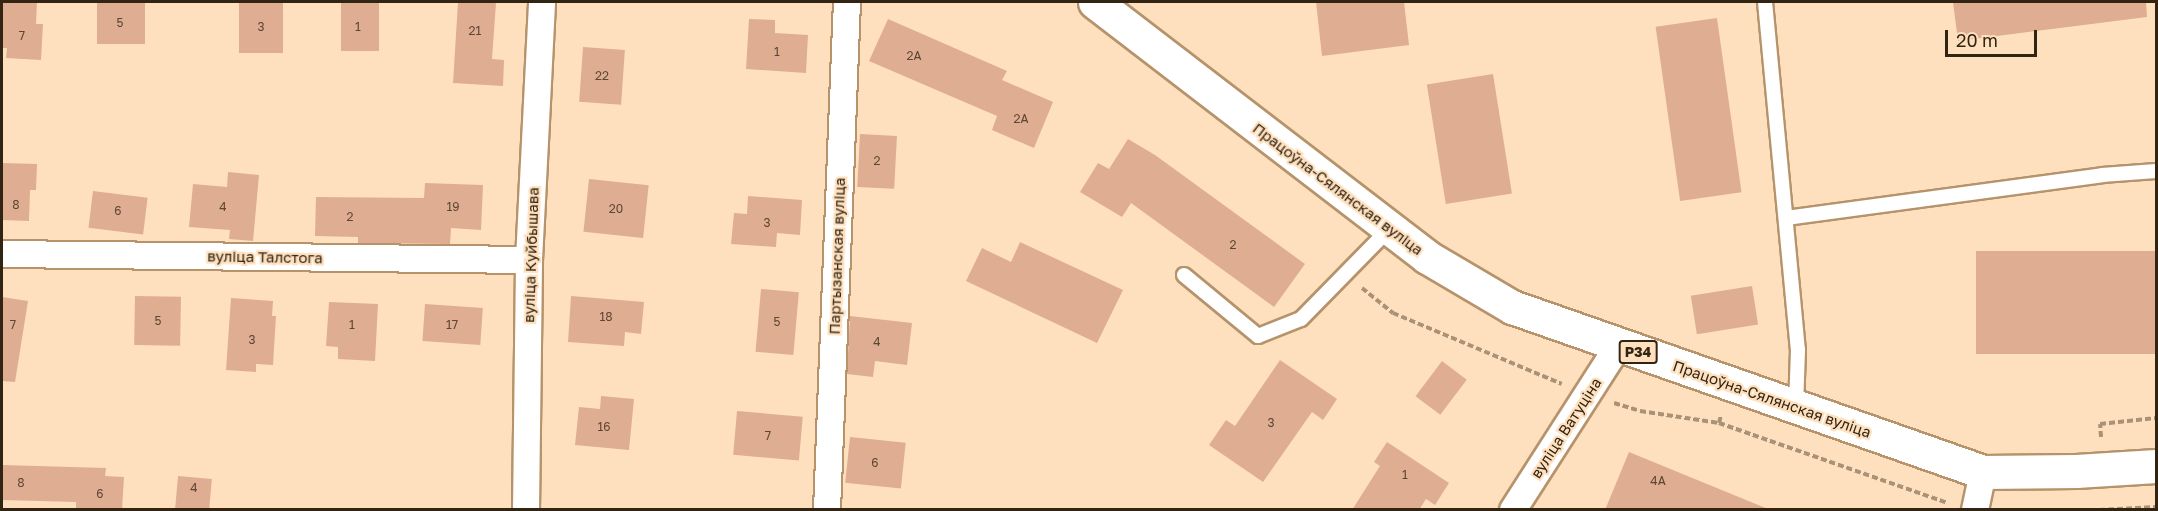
<!DOCTYPE html>
<meta charset="utf-8">
<style>
body{margin:0}
#map{position:relative;width:2158px;height:511px;overflow:hidden;background:#fee0be;font-family:"Golos Text",sans-serif}
div>[style]{position:absolute}
.building>*{inset:0;background:#dfad92;transform-origin:0 0}
.path>*{height:4px;margin-top:-2px;transform-origin:0;background:repeating-linear-gradient(90deg,#aa9277 0 6px,transparent 0 9px)}
.roads{filter:drop-shadow(2px 0 #b6936b) drop-shadow(-2px 0 #b6936b) drop-shadow(0 2px #b6936b) drop-shadow(0 -2px #b6936b)}
.lane>*{height:14px;margin:-7px;padding:0 7px;transform-origin:7px;border-radius:7px;background:#fff}
.street>*{height:26px;margin:-13px;padding:0 13px;transform-origin:13px;border-radius:13px;background:#fff}
.primary>*{height:33px;margin:-16.5px;padding:0 16.5px;transform-origin:16.5px;border-radius:16.5px;background:#fff}
span{translate:-50% -50%;white-space:nowrap;text-align:center;line-height:1.15;-webkit-text-stroke:4.5px #fee0be;paint-order:stroke}
.number-label{font-size:12px;color:#5d4633}
.number-label span{-webkit-text-stroke-width:0}
.shield-label span{padding:2px 4px;background:#fee0be;border:2px solid;border-radius:4px;-webkit-text-stroke-width:0}
.shield-label{font-size:14px;color:#322413;font-weight:700}
.street-label{font-size:15px;color:#322413}
.frame{position:absolute;inset:0;border:3px solid #322413;pointer-events:none}
.scale{position:absolute;left:1945px;top:30px;width:92px;height:27px;box-sizing:border-box;border:3px solid #322413;border-top:0;padding-left:8px;font-size:18px;line-height:21px;white-space:nowrap;color:#322413;-webkit-text-stroke:4px #fee0be;paint-order:stroke}
</style>
<div id="map">
<div class="building">
<div style="clip-path:polygon(2px 2px,37px 2px,36px 24px,43px 24px,41px 60px,6px 58px,7px 48px,2px 48px)"></div>
<div style="left:97px;top:2px;width:48px;height:42px"></div>
<div style="left:239px;top:2px;width:44px;height:51px"></div>
<div style="left:341px;top:2px;width:38px;height:49px"></div>
<div style="clip-path:polygon(458px 2px,496px 3px,492px 59px,504px 60px,503px 86px,453px 83px)"></div>
<div style="clip-path:polygon(1316px 2px,1404px 2px,1409px 45px,1322px 56px)"></div>
<div style="clip-path:polygon(1953px 2px,2146px 2px,2147px 17px,1958px 41px)"></div>
<div style="left:1717px;top:18px;width:176px;height:62px;rotate:82deg"></div>
<div style="clip-path:polygon(749px 19px,775px 20px,775px 33px,808px 35px,806px 73px,746px 69px)"></div>
<div style="clip-path:polygon(888px 19px,1007px 71px,1002px 80px,1053px 102px,1034px 148px,992px 130px,997px 116px,869px 61px)"></div>
<div style="left:583px;top:47px;width:42px;height:55px;rotate:4deg"></div>
<div style="left:1493px;top:74px;width:121px;height:67px;rotate:81deg"></div>
<div style="left:860px;top:134px;width:37px;height:53px;rotate:3deg"></div>
<div style="clip-path:polygon(1128px 139px,1155px 155px,1305px 264px,1274px 307px,1131px 203px,1122px 217px,1080px 192px,1098px 163px,1109px 169px)"></div>
<div style="clip-path:polygon(2px 163px,37px 164px,36px 190px,30px 190px,29px 221px,2px 220px)"></div>
<div style="clip-path:polygon(228px 172px,259px 175px,253px 241px,229px 239px,230px 230px,189px 227px,193px 184px,227px 187px)"></div>
<div style="left:589px;top:179px;width:60px;height:53px;rotate:6deg"></div>
<div style="clip-path:polygon(425px 183px,483px 185px,481px 230px,451px 228px,450px 244px,358px 243px,358px 237px,315px 236px,316px 197px,424px 198px)"></div>
<div style="left:93px;top:191px;width:55px;height:37px;rotate:7deg"></div>
<div style="clip-path:polygon(748px 196px,802px 200px,800px 235px,777px 233px,776px 247px,731px 244px,734px 213px,747px 214px)"></div>
<div style="clip-path:polygon(1020px 242px,1123px 290px,1097px 343px,966px 281px,982px 248px,1011px 262px)"></div>
<div style="left:2157px;top:251px;width:103px;height:181px;rotate:90deg"></div>
<div style="left:1752px;top:286px;width:39px;height:62px;rotate:81deg"></div>
<div style="left:761px;top:289px;width:38px;height:63px;rotate:5deg"></div>
<div style="left:135px;top:296px;width:46px;height:49px;rotate:1deg"></div>
<div style="clip-path:polygon(571px 296px,644px 302px,641px 334px,625px 332px,624px 346px,568px 342px)"></div>
<div style="clip-path:polygon(2px 297px,28px 301px,15px 382px,2px 381px)"></div>
<div style="clip-path:polygon(231px 298px,273px 301px,272px 316px,276px 316px,273px 365px,256px 364px,256px 372px,226px 370px)"></div>
<div style="clip-path:polygon(329px 302px,378px 304px,375px 361px,338px 359px,338px 347px,326px 346px)"></div>
<div style="left:425px;top:304px;width:58px;height:37px;rotate:4deg"></div>
<div style="clip-path:polygon(850px 316px,912px 323px,907px 365px,875px 361px,873px 377px,847px 374px)"></div>
<div style="clip-path:polygon(1280px 360px,1337px 399px,1323px 420px,1312px 412px,1263px 482px,1209px 445px,1226px 420px,1235px 426px)"></div>
<div style="left:1442px;top:361px;width:31px;height:44px;rotate:37deg"></div>
<div style="clip-path:polygon(601px 396px,634px 399px,629px 450px,575px 445px,579px 407px,600px 409px)"></div>
<div style="left:737px;top:411px;width:66px;height:44px;rotate:5deg"></div>
<div style="left:850px;top:437px;width:56px;height:46px;rotate:6deg"></div>
<div style="clip-path:polygon(1387px 442px,1449px 483px,1435px 505px,1426px 499px,1419px 510px,1352px 510px,1380px 466px,1374px 462px)"></div>
<div style="clip-path:polygon(1629px 452px,1768px 509px,1768px 510px,1605px 510px)"></div>
<div style="clip-path:polygon(2px 465px,106px 468px,105px 476px,124px 477px,122px 510px,76px 510px,76px 502px,2px 500px)"></div>
<div style="left:178px;top:476px;width:34px;height:34px;rotate:5deg"></div>
</div>
<div class="path">
<div style="left:1362px;top:288px;width:40px;rotate:39deg"></div>
<div style="left:1393px;top:313px;width:183px;rotate:22.8deg"></div>
<div style="left:1614px;top:403px;width:27px;rotate:17deg"></div>
<div style="left:1640px;top:411px;width:80px;rotate:8.6deg"></div>
<div style="left:1719px;top:423px;width:8px;rotate:-76deg"></div>
<div style="left:1719px;top:423px;width:242px;rotate:19.3deg"></div>
<div style="left:2101px;top:437px;width:13px;rotate:-94deg"></div>
<div style="left:2100px;top:424px;width:56px;rotate:-6.1deg"></div>
<div style="left:2099px;top:510px;width:57px;rotate:-3deg"></div>
</div>
<div class="roads">
<div class="lane">
<div style="left:1765px;top:2px;width:350px;rotate:84.6deg"></div>
<div style="left:1798px;top:350px;width:56px;rotate:92deg"></div>
<div style="left:1786px;top:218px;width:319px;rotate:-7.7deg"></div>
<div style="left:2102px;top:175px;width:54px;rotate:-4.2deg"></div>
<div style="left:1184px;top:275px;width:96px;rotate:39.5deg"></div>
<div style="left:1258px;top:336px;width:46px;rotate:-21.6deg"></div>
<div style="left:1301px;top:319px;width:127px;rotate:-45.6deg"></div>
</div>
<div class="street">
<div style="left:2px;top:254px;width:527px;rotate:0.65deg"></div>
<div style="left:526px;top:510px;width:250px;rotate:-89.3deg"></div>
<div style="left:529px;top:260px;width:258px;rotate:-87.1deg"></div>
<div style="left:827px;top:510px;width:508px;rotate:-87.75deg"></div>
<div style="left:1513px;top:510px;width:196px;rotate:-57.3deg"></div>
<div style="left:1975px;top:510px;width:39px;rotate:-78deg"></div>
</div>
<div class="primary">
<div style="left:1095px;top:2px;width:419px;rotate:37.5deg"></div>
<div style="left:1427px;top:257px;width:99px;rotate:30.5deg"></div>
<div style="left:1512px;top:307px;width:499px;rotate:19.3deg"></div>
<div style="left:1983px;top:472px;width:93px;rotate:-0.6deg"></div>
<div style="left:2076px;top:471px;width:80px;rotate:-3.6deg"></div>
</div>
</div>
<div class="number-label">
<span style="left:120px;top:23px">5</span>
<span style="left:261px;top:27px">3</span>
<span style="left:358px;top:27px">1</span>
<span style="left:475px;top:31px">21</span>
<span style="left:22px;top:36px">7</span>
<span style="left:777px;top:52px">1</span>
<span style="left:914px;top:56px">2А</span>
<span style="left:602px;top:76px">22</span>
<span style="left:1021px;top:119px">2А</span>
<span style="left:877px;top:161px">2</span>
<span style="left:16px;top:205px">8</span>
<span style="left:223px;top:207px">4</span>
<span style="left:453px;top:207px">19</span>
<span style="left:616px;top:209px">20</span>
<span style="left:118px;top:211px">6</span>
<span style="left:350px;top:217px">2</span>
<span style="left:767px;top:223px">3</span>
<span style="left:1233px;top:245px">2</span>
<span style="left:606px;top:317px">18</span>
<span style="left:158px;top:321px">5</span>
<span style="left:777px;top:322px">5</span>
<span style="left:13px;top:325px">7</span>
<span style="left:352px;top:325px">1</span>
<span style="left:452px;top:325px">17</span>
<span style="left:252px;top:340px">3</span>
<span style="left:877px;top:342px">4</span>
<span style="left:1271px;top:423px">3</span>
<span style="left:604px;top:427px">16</span>
<span style="left:768px;top:436px">7</span>
<span style="left:875px;top:463px">6</span>
<span style="left:1405px;top:475px">1</span>
<span style="left:1658px;top:481px">4А</span>
<span style="left:21px;top:483px">8</span>
<span style="left:194px;top:488px">4</span>
<span style="left:100px;top:494px">6</span>
</div>
<div class="shield-label">
<span style="left:1638px;top:352px">Р34</span>
</div>
<div class="street-label">
<span style="left:1338px;top:189px;rotate:37deg">Працоўна-Сялянская вуліца</span>
<span style="left:531px;top:255px;rotate:-88deg">вуліца Куйбышава</span>
<span style="left:837px;top:256px;rotate:-88deg">Партызанская вуліца</span>
<span style="left:265px;top:257px;rotate:1deg">вуліца Талстога</span>
<span style="left:1772px;top:399px;rotate:19deg">Працоўна-Сялянская вуліца</span>
<span style="left:1566px;top:428px;rotate:-57deg">вуліца Ватуціна</span>
</div>
<div class="frame"></div>
<div class="scale">20 m</div>
</div>
